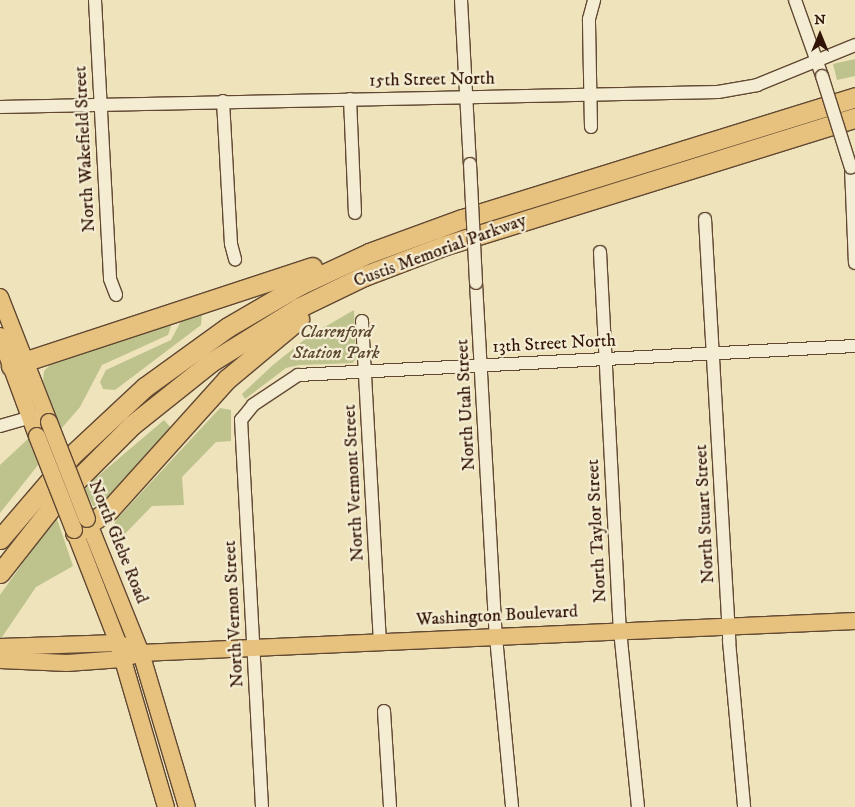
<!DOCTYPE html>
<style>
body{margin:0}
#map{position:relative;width:855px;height:807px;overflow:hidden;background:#eee3bb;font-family:"IM FELL DW Pica",serif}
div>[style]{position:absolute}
.green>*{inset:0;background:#bec28c}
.roads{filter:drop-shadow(1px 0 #614833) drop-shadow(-1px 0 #614833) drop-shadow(0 1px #614833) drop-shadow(0 -1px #614833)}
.minor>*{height:12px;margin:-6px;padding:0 6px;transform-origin:6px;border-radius:6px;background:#f4edd3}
.major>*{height:16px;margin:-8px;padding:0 8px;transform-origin:8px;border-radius:8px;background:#e7c27e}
.highway>*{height:19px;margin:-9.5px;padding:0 9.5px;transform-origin:9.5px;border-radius:9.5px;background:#e7c27e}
.bridges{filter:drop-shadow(1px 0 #614833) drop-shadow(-1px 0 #614833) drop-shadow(0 1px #614833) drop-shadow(0 -1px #614833)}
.minor-bridge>*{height:12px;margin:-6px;padding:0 6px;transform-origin:6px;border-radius:6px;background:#f4edd3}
.major-bridge>*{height:16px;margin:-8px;padding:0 8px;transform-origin:8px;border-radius:8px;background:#e7c27e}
span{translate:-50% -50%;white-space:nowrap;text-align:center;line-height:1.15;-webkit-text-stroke:4.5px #f4edd3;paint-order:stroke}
.street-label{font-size:18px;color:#321406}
.park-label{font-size:18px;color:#5c482e;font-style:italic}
.north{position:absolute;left:795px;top:10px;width:50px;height:50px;-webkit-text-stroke:4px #f4edd3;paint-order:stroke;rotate:0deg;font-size:14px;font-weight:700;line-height:20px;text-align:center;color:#321406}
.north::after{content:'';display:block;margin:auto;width:18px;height:22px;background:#321406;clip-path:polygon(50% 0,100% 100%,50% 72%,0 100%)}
</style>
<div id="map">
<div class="green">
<div style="clip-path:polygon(855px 59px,855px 76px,837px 80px,833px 64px)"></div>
<div style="clip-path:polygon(354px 310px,356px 358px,353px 363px,299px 365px,286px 368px,245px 399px,242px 394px,273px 365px,309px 336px)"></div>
<div style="clip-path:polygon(202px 314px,201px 325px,115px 390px,103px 389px,100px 382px,106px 370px,171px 340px,181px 321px)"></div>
<div style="clip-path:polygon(172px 323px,168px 335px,102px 365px,80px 407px,61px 429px,43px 381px,44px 371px,50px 365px)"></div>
<div style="clip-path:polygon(220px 408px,231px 410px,231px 441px,216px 442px,182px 477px,184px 505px,152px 506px,117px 542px,111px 531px,116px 520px)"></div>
<div style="clip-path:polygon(164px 420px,172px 429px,100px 505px,93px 506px,84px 488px)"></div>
<div style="clip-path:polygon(29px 438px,38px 465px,0 513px,0 465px)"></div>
<div style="clip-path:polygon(56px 516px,73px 566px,36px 587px,0 640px,0 595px)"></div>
</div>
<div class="roads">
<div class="minor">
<div style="left:95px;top:0;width:279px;rotate:86.9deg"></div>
<div style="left:110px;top:279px;width:17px;rotate:69deg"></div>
<div style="left:461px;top:0;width:164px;rotate:86.9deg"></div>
<div style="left:795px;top:0;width:81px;rotate:70.4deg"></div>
<div style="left:350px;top:99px;width:114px;rotate:87.5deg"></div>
<div style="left:223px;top:101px;width:143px;rotate:86.8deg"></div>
<div style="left:231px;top:244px;width:16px;rotate:75deg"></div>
<div style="left:0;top:107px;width:718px;rotate:-1.2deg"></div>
<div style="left:718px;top:92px;width:40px;rotate:-10deg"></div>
<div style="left:757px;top:85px;width:106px;rotate:-22.2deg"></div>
<div style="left:591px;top:127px;width:108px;rotate:-91.1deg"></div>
<div style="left:589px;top:19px;width:20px;rotate:-75deg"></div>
<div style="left:851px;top:168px;width:95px;rotate:87.6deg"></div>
<div style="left:705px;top:219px;width:423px;rotate:86.7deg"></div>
<div style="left:729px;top:641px;width:167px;rotate:84.8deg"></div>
<div style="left:600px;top:252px;width:379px;rotate:87deg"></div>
<div style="left:620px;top:630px;width:178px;rotate:84.2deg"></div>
<div style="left:476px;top:283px;width:355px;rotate:86.8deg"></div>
<div style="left:496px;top:637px;width:171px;rotate:84.6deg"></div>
<div style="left:362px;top:321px;width:322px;rotate:86.8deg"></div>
<div style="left:0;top:426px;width:40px;rotate:-16deg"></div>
<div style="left:384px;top:711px;width:96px;rotate:86.4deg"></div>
<div style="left:262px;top:807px;width:388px;rotate:-93.1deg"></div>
<div style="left:241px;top:420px;width:19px;rotate:-51deg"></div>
<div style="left:253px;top:405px;width:54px;rotate:-33.7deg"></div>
<div style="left:298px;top:375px;width:558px;rotate:-2.98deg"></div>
</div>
<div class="major">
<div style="left:0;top:297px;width:134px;rotate:68.6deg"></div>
<div style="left:0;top:336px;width:107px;rotate:69.7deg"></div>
<div style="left:87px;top:519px;width:144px;rotate:68.1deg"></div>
<div style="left:141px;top:653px;width:161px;rotate:73.4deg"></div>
<div style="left:74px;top:530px;width:121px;rotate:68.7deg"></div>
<div style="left:118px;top:643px;width:171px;rotate:73.7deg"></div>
<div style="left:0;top:647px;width:118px;rotate:-1.9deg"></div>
<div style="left:118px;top:643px;width:10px;rotate:24deg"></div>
<div style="left:0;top:660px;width:67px;rotate:2.6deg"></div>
<div style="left:67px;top:663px;width:55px;rotate:-4.2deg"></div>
<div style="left:122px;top:659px;width:20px;rotate:-18deg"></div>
<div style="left:141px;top:653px;width:715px;rotate:-2.57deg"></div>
</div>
<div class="highway">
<div style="left:11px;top:366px;width:317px;rotate:-18.2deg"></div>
<div style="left:75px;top:533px;width:41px;rotate:-34.1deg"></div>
<div style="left:109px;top:510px;width:176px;rotate:-48deg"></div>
<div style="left:227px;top:379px;width:94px;rotate:-39.8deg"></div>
<div style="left:0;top:539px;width:111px;rotate:-49.4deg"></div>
<div style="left:72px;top:455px;width:100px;rotate:-43deg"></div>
<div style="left:145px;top:387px;width:102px;rotate:-35.9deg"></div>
<div style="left:228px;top:327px;width:83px;rotate:-30.3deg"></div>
<div style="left:300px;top:285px;width:76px;rotate:-24.9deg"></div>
<div style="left:369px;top:253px;width:99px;rotate:-20.1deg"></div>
<div style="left:462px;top:219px;width:412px;rotate:-17.2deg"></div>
<div style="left:0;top:573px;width:94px;rotate:-51.9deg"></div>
<div style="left:58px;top:499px;width:105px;rotate:-45deg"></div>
<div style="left:132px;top:425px;width:101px;rotate:-38.6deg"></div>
<div style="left:211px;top:362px;width:102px;rotate:-31.8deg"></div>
<div style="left:298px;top:308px;width:73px;rotate:-25.9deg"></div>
<div style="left:364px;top:276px;width:85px;rotate:-20.8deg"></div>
<div style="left:443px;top:246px;width:431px;rotate:-17.3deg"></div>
</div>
</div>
<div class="bridges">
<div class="minor-bridge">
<div style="left:822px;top:76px;width:96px;rotate:72.5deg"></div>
<div style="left:470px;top:164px;width:119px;rotate:87.1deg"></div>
</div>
<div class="major-bridge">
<div style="left:49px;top:422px;width:104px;rotate:68.6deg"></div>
<div style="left:37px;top:436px;width:101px;rotate:68.5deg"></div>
</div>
</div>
<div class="street-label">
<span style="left:432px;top:80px;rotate:-1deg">15th Street North</span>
<span style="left:85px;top:149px;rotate:-93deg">North Wakefield Street</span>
<span style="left:440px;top:251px;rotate:-20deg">Custis Memorial Parkway</span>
<span style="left:554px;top:344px;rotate:-3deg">13th Street North</span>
<span style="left:466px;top:405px;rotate:-93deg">North Utah Street</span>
<span style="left:354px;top:483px;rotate:-93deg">North Vermont Street</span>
<span style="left:705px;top:514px;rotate:-93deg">North Stuart Street</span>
<span style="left:597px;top:531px;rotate:-93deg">North Taylor Street</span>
<span style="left:118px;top:542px;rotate:68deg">North Glebe Road</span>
<span style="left:234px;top:614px;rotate:-93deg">North Vernon Street</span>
<span style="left:497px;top:616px;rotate:-3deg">Washington Boulevard</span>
</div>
<div class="park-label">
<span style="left:336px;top:343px">Clarenford<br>Station Park</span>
</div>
<div class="north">N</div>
</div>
